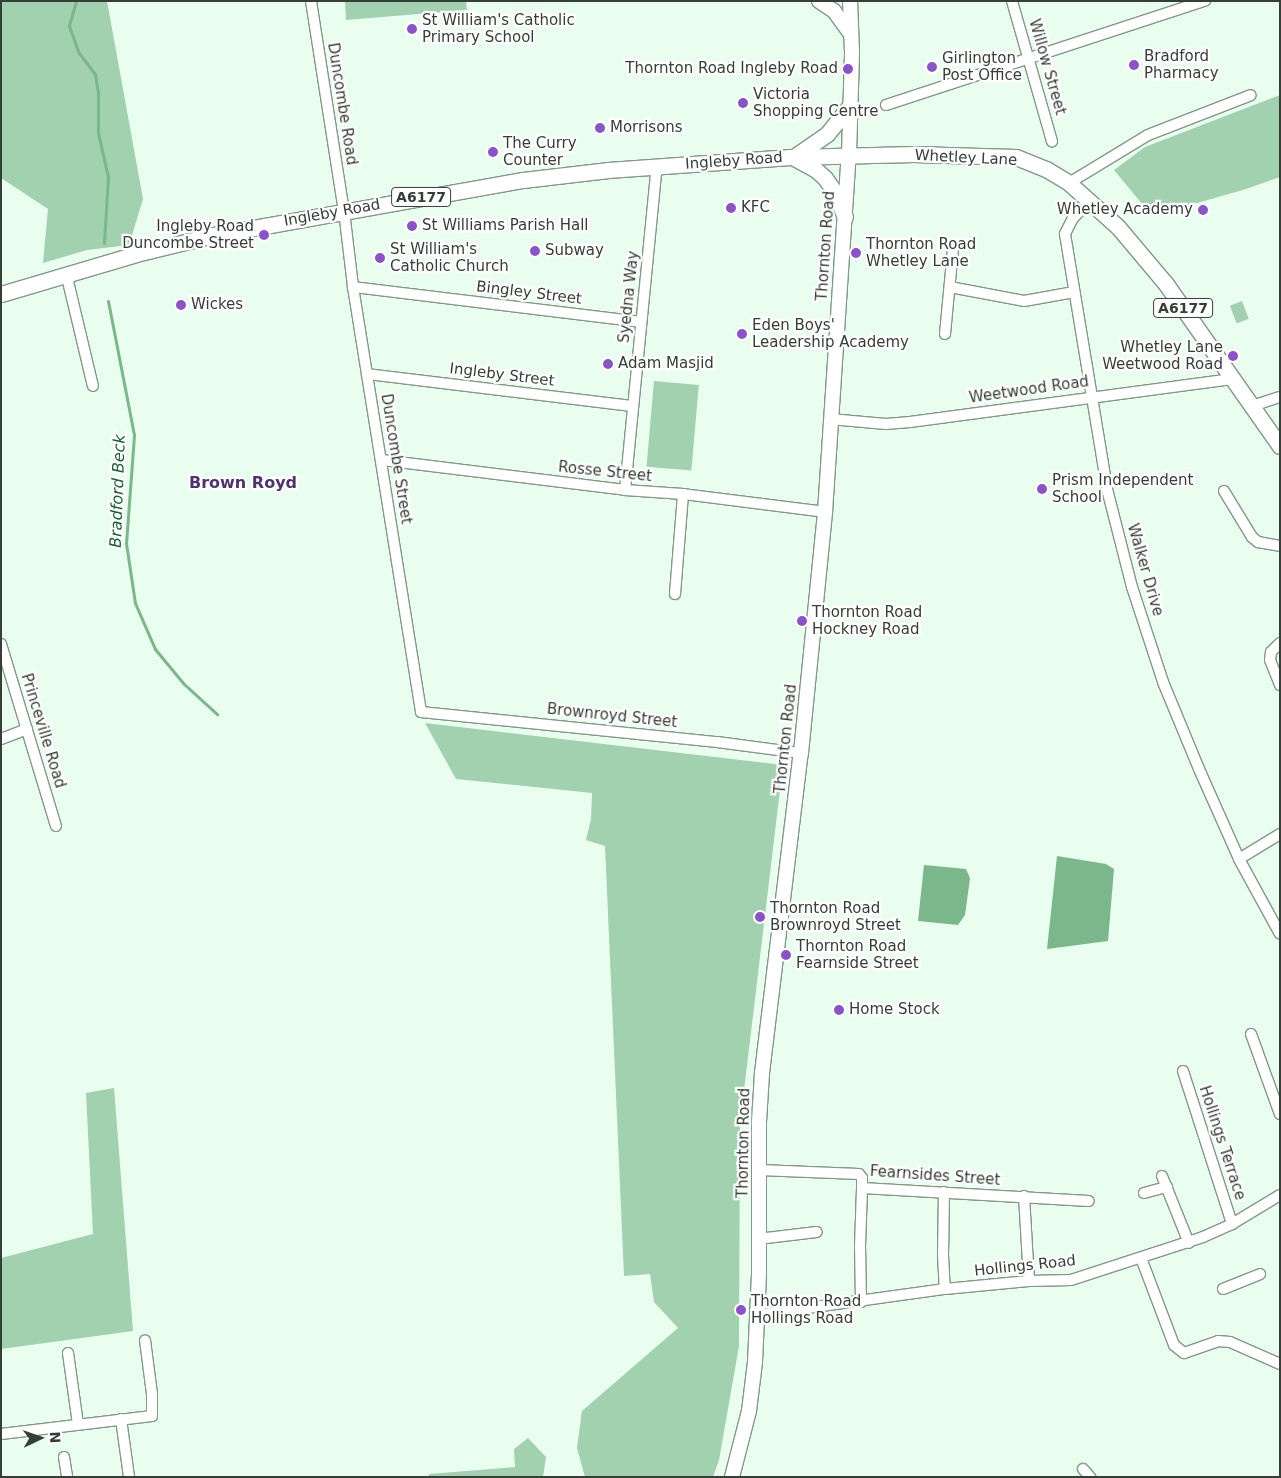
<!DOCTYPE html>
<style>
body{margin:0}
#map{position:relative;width:1281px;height:1478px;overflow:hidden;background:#e9feee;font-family:"DejaVu Sans",sans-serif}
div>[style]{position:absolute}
.green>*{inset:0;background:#a1d1ae;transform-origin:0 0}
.water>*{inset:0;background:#7ab78b}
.stream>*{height:3px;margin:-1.5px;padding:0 1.5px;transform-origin:1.5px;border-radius:1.5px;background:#7ab78b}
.roads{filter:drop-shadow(1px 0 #849789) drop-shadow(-1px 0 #849789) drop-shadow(0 1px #849789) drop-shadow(0 -1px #849789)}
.minor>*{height:10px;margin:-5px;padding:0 5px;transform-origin:5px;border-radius:5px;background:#fff}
.secondary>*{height:14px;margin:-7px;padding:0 7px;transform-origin:7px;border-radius:7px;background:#fff}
.primary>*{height:15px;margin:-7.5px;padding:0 7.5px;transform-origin:7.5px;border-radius:7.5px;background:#fff}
.dots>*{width:14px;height:14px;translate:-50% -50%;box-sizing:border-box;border:2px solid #fff;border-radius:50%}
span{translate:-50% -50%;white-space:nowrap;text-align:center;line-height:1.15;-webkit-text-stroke:4.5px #fff;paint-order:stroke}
.shield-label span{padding:1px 4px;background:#fff;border:1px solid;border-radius:4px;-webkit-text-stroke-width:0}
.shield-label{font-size:14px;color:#363e38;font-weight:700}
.poi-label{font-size:15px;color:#363e38}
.left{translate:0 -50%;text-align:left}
.right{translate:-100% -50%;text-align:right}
.street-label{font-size:15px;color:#363e38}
.neighbourhood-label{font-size:16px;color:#4e346f;font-weight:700}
.water-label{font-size:16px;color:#1a5e34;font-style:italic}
.frame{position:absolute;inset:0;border:2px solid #363e38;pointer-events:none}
.north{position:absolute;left:15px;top:1413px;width:50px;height:50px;-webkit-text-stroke:4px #fff;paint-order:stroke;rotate:87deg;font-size:14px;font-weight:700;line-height:20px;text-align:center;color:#363e38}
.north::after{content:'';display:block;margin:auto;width:18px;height:22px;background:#363e38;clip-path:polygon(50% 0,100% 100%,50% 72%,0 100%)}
</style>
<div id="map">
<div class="green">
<div style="clip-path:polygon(1px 1px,107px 1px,143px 199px,129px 245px,87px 250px,43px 263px,48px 209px,1px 178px)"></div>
<div style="clip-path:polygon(345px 1px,466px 1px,467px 10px,346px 20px)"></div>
<div style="clip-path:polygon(1280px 95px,1280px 177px,1246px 189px,1152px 216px,1114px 170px,1145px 147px)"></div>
<div style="left:1242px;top:301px;width:19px;height:13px;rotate:69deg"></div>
<div style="left:654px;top:381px;width:45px;height:86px;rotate:5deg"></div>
<div style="clip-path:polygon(425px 723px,783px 765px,740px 1124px,739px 1346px,719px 1460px,713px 1477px,585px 1477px,577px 1448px,582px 1411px,678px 1328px,654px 1302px,650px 1274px,624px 1276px,605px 846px,586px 840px,591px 819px,592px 793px,456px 779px)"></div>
<div style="clip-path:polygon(114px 1088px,133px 1331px,1px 1349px,1px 1258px,93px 1234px,86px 1093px)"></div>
<div style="clip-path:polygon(528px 1438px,546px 1457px,543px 1477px,429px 1477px,429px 1474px,515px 1467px,514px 1449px)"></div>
</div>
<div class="water">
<div style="clip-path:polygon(1057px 856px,1106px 864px,1114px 869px,1108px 941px,1047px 949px)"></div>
<div style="clip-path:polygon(924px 865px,966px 869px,970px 878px,965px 915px,958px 925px,918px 921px)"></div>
</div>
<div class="stream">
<div style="left:76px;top:1px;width:26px;rotate:106deg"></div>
<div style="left:69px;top:26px;width:29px;rotate:70deg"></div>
<div style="left:79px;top:53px;width:26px;rotate:53deg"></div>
<div style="left:95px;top:74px;width:18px;rotate:81deg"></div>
<div style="left:98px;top:92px;width:41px;rotate:90deg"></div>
<div style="left:98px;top:133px;width:45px;rotate:77.2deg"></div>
<div style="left:108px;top:177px;width:66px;rotate:93.5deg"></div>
<div style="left:108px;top:301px;width:136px;rotate:79deg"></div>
<div style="left:134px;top:435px;width:108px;rotate:94.2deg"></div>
<div style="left:126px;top:543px;width:61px;rotate:81.5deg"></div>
<div style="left:135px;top:603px;width:50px;rotate:66.5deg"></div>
<div style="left:155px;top:649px;width:45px;rotate:50.4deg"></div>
<div style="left:184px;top:684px;width:45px;rotate:42.3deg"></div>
</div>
<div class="roads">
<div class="minor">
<div style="left:311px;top:1px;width:213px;rotate:81.1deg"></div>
<div style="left:344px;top:211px;width:77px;rotate:83.2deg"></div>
<div style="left:353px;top:287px;width:430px;rotate:80.9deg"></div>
<div style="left:421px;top:712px;width:298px;rotate:5.8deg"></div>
<div style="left:717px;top:742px;width:85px;rotate:7.5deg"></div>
<div style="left:1012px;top:1px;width:146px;rotate:74.1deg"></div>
<div style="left:886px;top:105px;width:336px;rotate:-18.1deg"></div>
<div style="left:1069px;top:183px;width:92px;rotate:-31.3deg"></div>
<div style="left:1148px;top:135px;width:110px;rotate:-21.2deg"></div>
<div style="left:1090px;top:200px;width:25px;rotate:133deg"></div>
<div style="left:1073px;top:218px;width:18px;rotate:117deg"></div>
<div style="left:1065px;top:234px;width:258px;rotate:80.6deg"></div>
<div style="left:1107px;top:489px;width:101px;rotate:75.7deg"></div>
<div style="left:1132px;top:587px;width:100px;rotate:71.9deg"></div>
<div style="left:1163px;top:682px;width:94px;rotate:67.5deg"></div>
<div style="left:1199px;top:769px;width:98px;rotate:66deg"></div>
<div style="left:1239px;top:859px;width:85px;rotate:61.3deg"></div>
<div style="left:66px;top:273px;width:116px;rotate:76.6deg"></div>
<div style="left:353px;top:287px;width:290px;rotate:6.9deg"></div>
<div style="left:950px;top:287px;width:75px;rotate:10.7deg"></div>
<div style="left:1024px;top:301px;width:51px;rotate:-10.2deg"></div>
<div style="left:945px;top:334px;width:84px;rotate:-84.6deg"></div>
<div style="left:367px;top:374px;width:268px;rotate:6.9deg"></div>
<div style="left:1252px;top:406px;width:29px;rotate:-18deg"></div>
<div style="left:830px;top:419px;width:56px;rotate:5.1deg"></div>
<div style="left:886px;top:424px;width:24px;rotate:-5deg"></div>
<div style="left:910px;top:422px;width:325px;rotate:-7.6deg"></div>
<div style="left:382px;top:460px;width:245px;rotate:7deg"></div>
<div style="left:625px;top:490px;width:58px;rotate:3.9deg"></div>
<div style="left:683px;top:494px;width:143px;rotate:7.2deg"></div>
<div style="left:625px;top:490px;width:326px;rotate:-84.4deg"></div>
<div style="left:1224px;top:491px;width:54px;rotate:58.7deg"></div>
<div style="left:1252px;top:537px;width:8px;rotate:40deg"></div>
<div style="left:1258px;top:542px;width:22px;rotate:10deg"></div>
<div style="left:675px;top:594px;width:100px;rotate:-85.4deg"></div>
<div style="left:1280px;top:643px;width:13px;rotate:135deg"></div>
<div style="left:1271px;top:652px;width:8px;rotate:97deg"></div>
<div style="left:1270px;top:660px;width:27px;rotate:68deg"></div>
<div style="left:1px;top:644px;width:190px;rotate:73.2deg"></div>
<div style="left:1px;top:739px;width:28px;rotate:-21deg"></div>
<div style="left:1239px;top:859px;width:48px;rotate:-31.4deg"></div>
<div style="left:1251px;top:1034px;width:85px;rotate:70.1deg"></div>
<div style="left:1183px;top:1071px;width:161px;rotate:72.2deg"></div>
<div style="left:759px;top:1170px;width:100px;rotate:2.3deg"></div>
<div style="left:859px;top:1174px;width:5px;rotate:53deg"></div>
<div style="left:862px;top:1178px;width:10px;rotate:90deg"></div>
<div style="left:862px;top:1188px;width:227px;rotate:3.3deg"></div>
<div style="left:1162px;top:1176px;width:72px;rotate:68.1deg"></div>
<div style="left:944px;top:1192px;width:63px;rotate:90.9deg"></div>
<div style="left:943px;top:1255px;width:34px;rotate:87deg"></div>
<div style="left:1144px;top:1193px;width:24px;rotate:-15deg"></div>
<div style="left:1024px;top:1196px;width:85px;rotate:86.6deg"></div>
<div style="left:758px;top:1239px;width:59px;rotate:-6.8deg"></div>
<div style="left:1141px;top:1258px;width:93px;rotate:69.2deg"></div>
<div style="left:1174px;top:1345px;width:13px;rotate:39deg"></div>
<div style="left:1184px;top:1353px;width:36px;rotate:-19deg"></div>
<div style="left:1218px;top:1341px;width:12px;rotate:5deg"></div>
<div style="left:1230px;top:1342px;width:55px;rotate:23.7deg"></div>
<div style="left:1223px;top:1289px;width:40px;rotate:-22deg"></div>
<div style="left:861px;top:1302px;width:56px;rotate:-91deg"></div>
<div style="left:860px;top:1246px;width:58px;rotate:-88deg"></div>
<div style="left:757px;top:1315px;width:190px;rotate:-7.9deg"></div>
<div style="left:945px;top:1289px;width:84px;rotate:-5.4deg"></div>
<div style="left:1029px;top:1281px;width:42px;rotate:-1.4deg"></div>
<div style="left:1071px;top:1280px;width:139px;rotate:-18deg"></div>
<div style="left:1203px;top:1237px;width:32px;rotate:-24deg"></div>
<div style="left:1232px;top:1224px;width:56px;rotate:-31.1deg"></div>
<div style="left:68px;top:1353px;width:72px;rotate:82deg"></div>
<div style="left:121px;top:1419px;width:59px;rotate:82.1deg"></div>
<div style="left:1px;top:1434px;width:152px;rotate:-6.8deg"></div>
<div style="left:152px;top:1416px;width:22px;rotate:-90deg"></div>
<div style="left:152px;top:1394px;width:54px;rotate:-97.4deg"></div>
<div style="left:64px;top:1457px;width:20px;rotate:81deg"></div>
<div style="left:1083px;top:1469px;width:11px;rotate:49deg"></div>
</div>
<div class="secondary">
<div style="left:819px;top:1px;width:18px;rotate:34deg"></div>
<div style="left:834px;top:11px;width:29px;rotate:54deg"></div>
<div style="left:732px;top:1477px;width:68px;rotate:-75.6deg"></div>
<div style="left:749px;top:1411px;width:49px;rotate:-83deg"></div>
<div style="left:755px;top:1362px;width:89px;rotate:-87.4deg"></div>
<div style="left:759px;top:1273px;width:151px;rotate:-90deg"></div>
<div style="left:759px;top:1122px;width:49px;rotate:-86.5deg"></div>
<div style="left:762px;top:1073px;width:322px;rotate:-83.1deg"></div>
<div style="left:801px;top:753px;width:242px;rotate:-84.3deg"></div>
<div style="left:825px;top:512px;width:358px;rotate:-86.2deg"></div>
<div style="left:849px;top:155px;width:103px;rotate:-88.3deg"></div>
<div style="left:852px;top:52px;width:51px;rotate:-92.2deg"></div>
</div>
<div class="primary">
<div style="left:794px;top:157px;width:40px;rotate:-34.9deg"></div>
<div style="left:827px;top:134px;width:36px;rotate:-51deg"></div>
<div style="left:794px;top:158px;width:24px;rotate:28deg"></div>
<div style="left:815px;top:169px;width:13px;rotate:42deg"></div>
<div style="left:825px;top:178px;width:16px;rotate:55deg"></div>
<div style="left:834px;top:191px;width:28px;rotate:67deg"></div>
<div style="left:1px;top:294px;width:141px;rotate:-16.5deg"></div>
<div style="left:136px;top:254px;width:80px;rotate:-13.7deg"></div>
<div style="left:214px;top:235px;width:314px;rotate:-10.1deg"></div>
<div style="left:523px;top:180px;width:86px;rotate:-6.7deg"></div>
<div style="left:608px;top:170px;width:183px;rotate:-4.1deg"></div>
<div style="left:791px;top:157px;width:123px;rotate:-1.4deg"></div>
<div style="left:914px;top:154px;width:102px;rotate:1.7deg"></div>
<div style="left:1016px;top:157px;width:32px;rotate:22deg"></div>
<div style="left:1046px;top:169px;width:27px;rotate:31deg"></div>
<div style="left:1069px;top:183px;width:66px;rotate:41.9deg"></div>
<div style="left:1118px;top:227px;width:75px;rotate:49.9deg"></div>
<div style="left:1166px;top:284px;width:198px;rotate:54.9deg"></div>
</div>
</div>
<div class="dots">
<div style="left:412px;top:29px;background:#8a53ca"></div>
<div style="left:1134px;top:65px;background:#8a53ca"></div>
<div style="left:932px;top:67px;background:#8a53ca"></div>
<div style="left:848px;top:69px;background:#8a53ca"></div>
<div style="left:743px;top:103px;background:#8a53ca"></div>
<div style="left:600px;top:128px;background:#8a53ca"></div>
<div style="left:493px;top:152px;background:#8a53ca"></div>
<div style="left:731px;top:208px;background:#8a53ca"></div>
<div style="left:1203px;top:210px;background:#8a53ca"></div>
<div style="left:412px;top:226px;background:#8a53ca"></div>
<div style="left:264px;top:235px;background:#8a53ca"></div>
<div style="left:535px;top:251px;background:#8a53ca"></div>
<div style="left:856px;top:253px;background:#8a53ca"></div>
<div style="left:380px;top:258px;background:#8a53ca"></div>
<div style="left:181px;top:305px;background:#8a53ca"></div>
<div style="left:742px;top:334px;background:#8a53ca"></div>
<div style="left:1233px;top:356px;background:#8a53ca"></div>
<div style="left:608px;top:364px;background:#8a53ca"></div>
<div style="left:1042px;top:489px;background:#8a53ca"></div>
<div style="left:802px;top:621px;background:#8a53ca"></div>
<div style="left:760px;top:917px;background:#8a53ca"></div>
<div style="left:786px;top:955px;background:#8a53ca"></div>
<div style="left:839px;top:1010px;background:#8a53ca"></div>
<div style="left:741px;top:1310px;background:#8a53ca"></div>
</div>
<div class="shield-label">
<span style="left:421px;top:197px">A6177</span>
<span style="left:1183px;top:308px">A6177</span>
</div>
<div class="poi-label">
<span class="left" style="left:422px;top:29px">St William's Catholic<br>Primary School</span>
<span class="left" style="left:1144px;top:65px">Bradford<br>Pharmacy</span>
<span class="left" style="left:942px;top:67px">Girlington<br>Post Office</span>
<span class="right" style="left:838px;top:69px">Thornton Road Ingleby Road</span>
<span class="left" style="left:753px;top:103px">Victoria<br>Shopping Centre</span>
<span class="left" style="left:610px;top:128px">Morrisons</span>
<span class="left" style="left:503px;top:152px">The Curry<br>Counter</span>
<span class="left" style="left:741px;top:208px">KFC</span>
<span class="right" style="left:1193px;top:210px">Whetley Academy</span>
<span class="right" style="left:254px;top:235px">Ingleby Road<br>Duncombe Street</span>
<span class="left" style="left:422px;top:226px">St Williams Parish Hall</span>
<span class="left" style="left:866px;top:253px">Thornton Road<br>Whetley Lane</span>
<span class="left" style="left:390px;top:258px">St William's<br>Catholic Church</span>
<span class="left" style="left:545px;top:251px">Subway</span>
<span class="left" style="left:191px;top:305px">Wickes</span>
<span class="left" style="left:752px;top:334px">Eden Boys'<br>Leadership Academy</span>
<span class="right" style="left:1223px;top:356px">Whetley Lane<br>Weetwood Road</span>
<span class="left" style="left:618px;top:364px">Adam Masjid</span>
<span class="left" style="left:1052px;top:489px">Prism Independent<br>School</span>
<span class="left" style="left:812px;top:621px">Thornton Road<br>Hockney Road</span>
<span class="left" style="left:770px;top:917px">Thornton Road<br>Brownroyd Street</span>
<span class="left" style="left:796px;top:955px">Thornton Road<br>Fearnside Street</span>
<span class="left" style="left:849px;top:1010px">Home Stock</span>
<span class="left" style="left:751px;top:1310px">Thornton Road<br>Hollings Road</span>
</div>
<div class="street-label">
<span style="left:1047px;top:67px;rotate:74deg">Willow Street</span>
<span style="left:342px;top:104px;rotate:81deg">Duncombe Road</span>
<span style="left:966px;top:158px;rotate:3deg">Whetley Lane</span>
<span style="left:734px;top:161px;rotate:-4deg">Ingleby Road</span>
<span style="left:332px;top:213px;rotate:-10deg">Ingleby Road</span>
<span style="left:826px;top:246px;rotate:-86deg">Thornton Road</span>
<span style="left:529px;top:293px;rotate:7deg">Bingley Street</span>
<span style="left:629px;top:297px;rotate:-84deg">Syedna Way</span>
<span style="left:502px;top:375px;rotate:7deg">Ingleby Street</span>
<span style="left:1029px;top:390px;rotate:-8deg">Weetwood Road</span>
<span style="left:396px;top:459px;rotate:81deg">Duncombe Street</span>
<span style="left:605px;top:472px;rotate:6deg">Rosse Street</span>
<span style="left:1145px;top:570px;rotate:74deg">Walker Drive</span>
<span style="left:612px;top:716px;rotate:6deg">Brownroyd Street</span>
<span style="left:43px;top:731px;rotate:73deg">Princeville Road</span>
<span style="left:786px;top:739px;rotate:-84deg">Thornton Road</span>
<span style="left:744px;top:1143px;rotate:-89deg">Thornton Road</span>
<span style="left:1222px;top:1143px;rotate:72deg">Hollings Terrace</span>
<span style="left:935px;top:1176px;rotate:4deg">Fearnsides Street</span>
<span style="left:1025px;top:1266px;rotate:-6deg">Hollings Road</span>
</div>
<div class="neighbourhood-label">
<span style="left:243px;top:483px">Brown Royd</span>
</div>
<div class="water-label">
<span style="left:118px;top:491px;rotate:-88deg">Bradford Beck</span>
</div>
<div class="frame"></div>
<div class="north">N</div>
</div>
